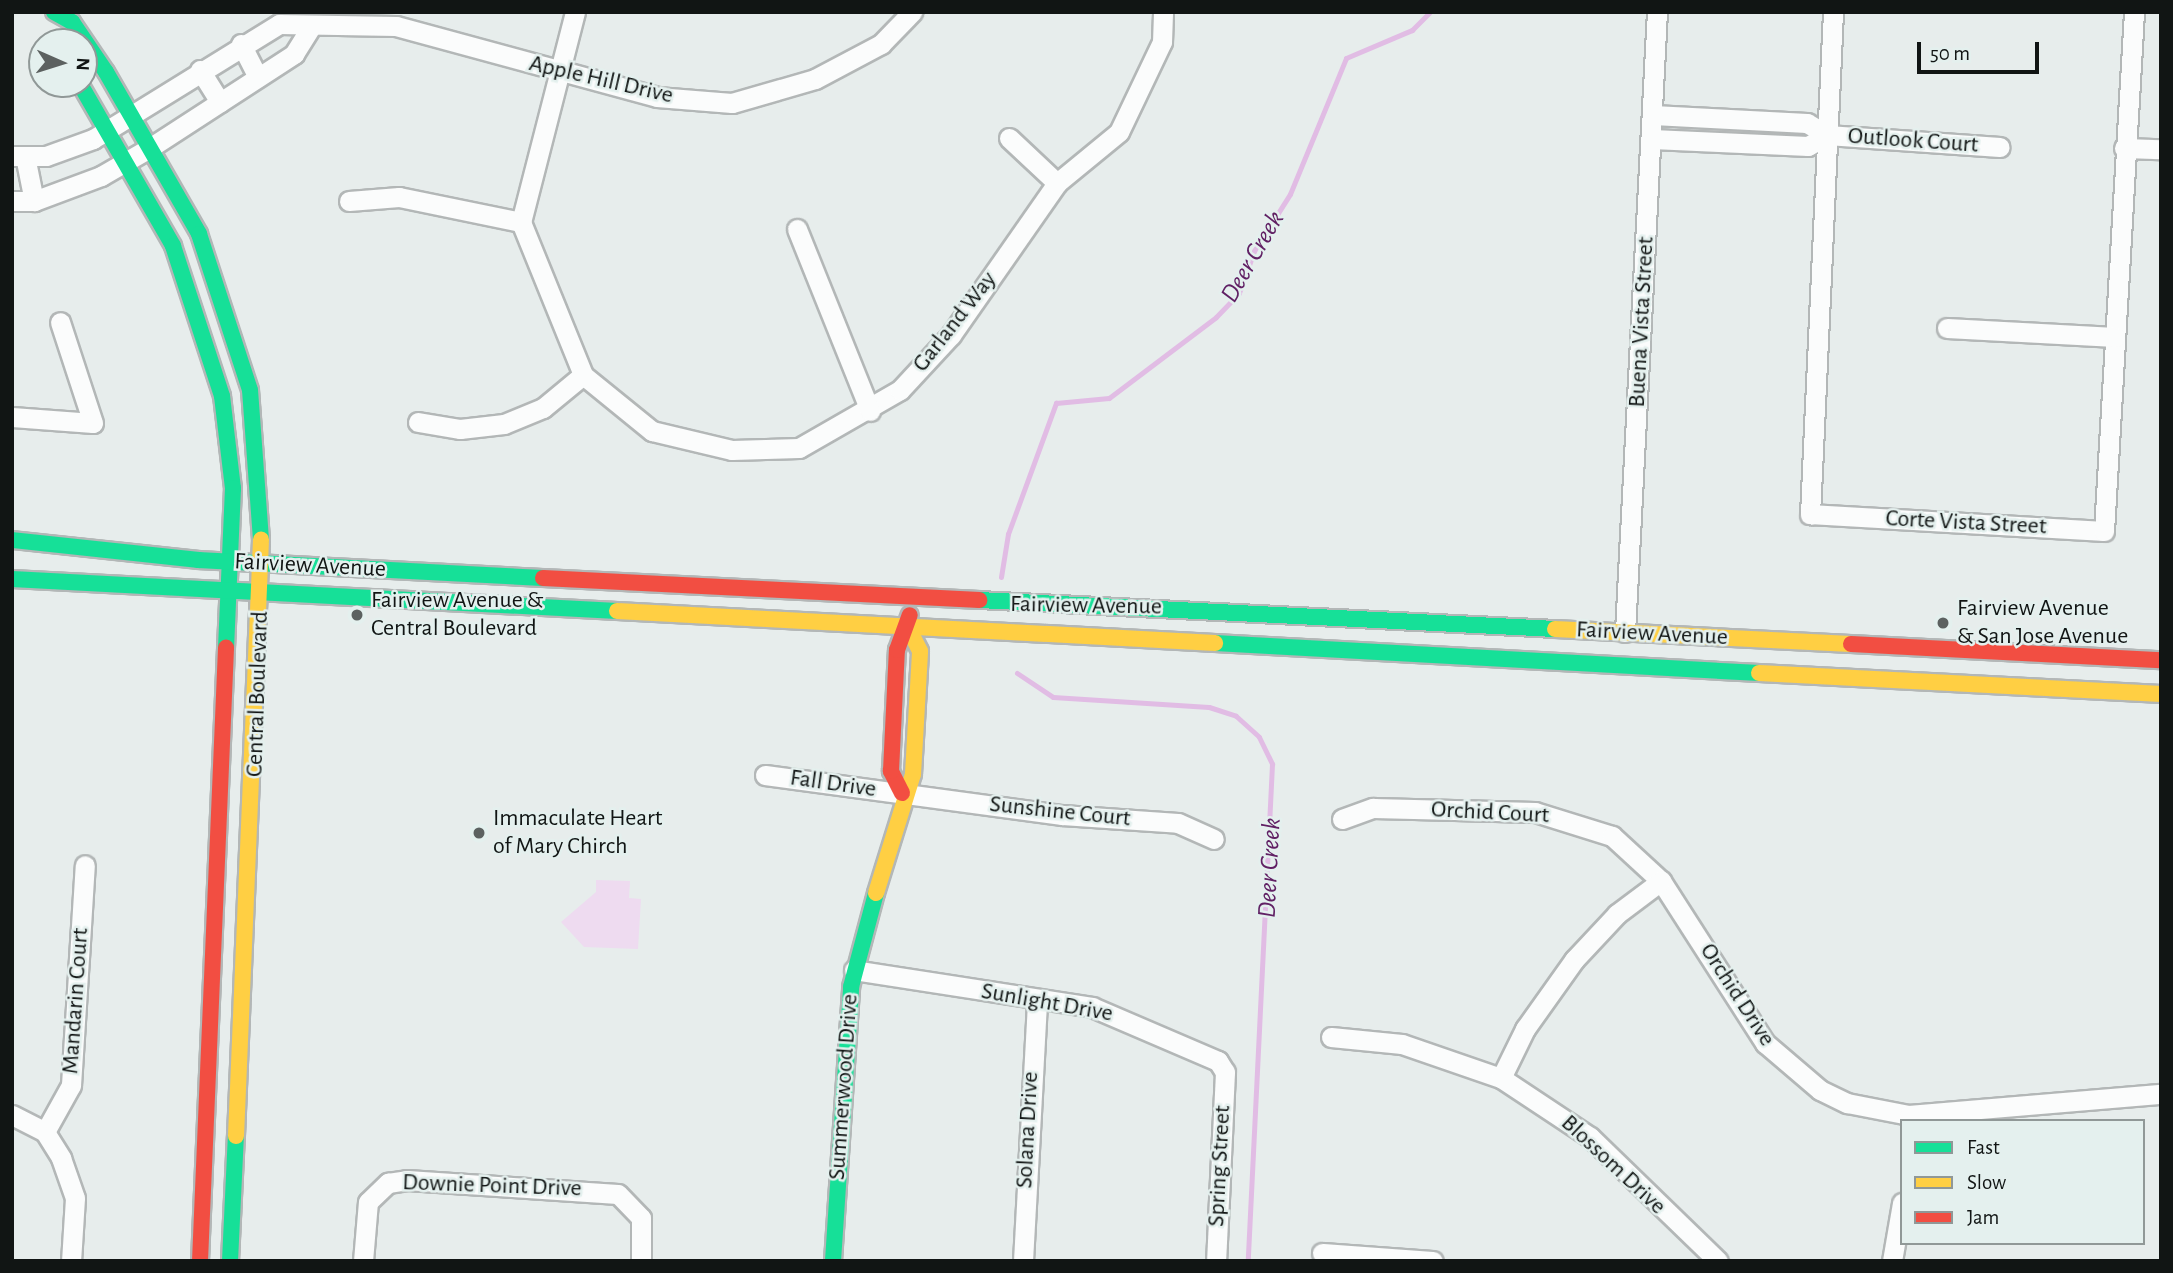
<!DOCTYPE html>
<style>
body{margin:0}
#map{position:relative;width:2173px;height:1273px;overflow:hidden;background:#e7edec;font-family:"Alegreya Sans",sans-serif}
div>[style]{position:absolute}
.green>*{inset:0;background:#eedbf0}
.stream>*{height:5px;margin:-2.5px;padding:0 2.5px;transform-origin:2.5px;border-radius:2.5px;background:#e1bce4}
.roads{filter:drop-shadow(2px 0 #b3b7b7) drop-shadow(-2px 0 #b3b7b7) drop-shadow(0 2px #b3b7b7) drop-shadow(0 -2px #b3b7b7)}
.street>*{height:19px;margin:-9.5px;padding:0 9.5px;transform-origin:9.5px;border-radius:9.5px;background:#fbfcfc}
.fast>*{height:16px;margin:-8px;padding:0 8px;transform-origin:8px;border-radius:8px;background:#16e098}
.slow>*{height:16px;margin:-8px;padding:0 8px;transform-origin:8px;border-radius:8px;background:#ffcf43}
.jam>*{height:16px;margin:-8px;padding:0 8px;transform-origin:8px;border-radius:8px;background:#f24e42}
.dots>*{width:19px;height:19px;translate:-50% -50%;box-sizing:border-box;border:4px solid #e4f0ee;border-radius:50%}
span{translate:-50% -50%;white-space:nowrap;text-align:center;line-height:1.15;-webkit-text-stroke:5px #e4f0ee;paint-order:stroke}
.street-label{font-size:24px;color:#111514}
.poi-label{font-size:24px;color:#111514}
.left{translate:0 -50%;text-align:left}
.water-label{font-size:26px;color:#612064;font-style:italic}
.frame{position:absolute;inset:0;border:14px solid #111514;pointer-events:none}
.legend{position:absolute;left:1900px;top:1119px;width:245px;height:126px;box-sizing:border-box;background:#e4f0ee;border:2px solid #909897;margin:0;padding:9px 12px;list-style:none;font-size:21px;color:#111514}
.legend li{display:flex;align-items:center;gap:14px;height:35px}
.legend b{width:35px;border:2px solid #909897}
.north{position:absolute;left:28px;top:28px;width:70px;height:70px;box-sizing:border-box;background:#e4f0ee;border:2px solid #909897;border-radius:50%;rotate:93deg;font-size:19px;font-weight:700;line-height:28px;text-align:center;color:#111514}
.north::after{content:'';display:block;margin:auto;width:24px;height:32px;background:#5c6160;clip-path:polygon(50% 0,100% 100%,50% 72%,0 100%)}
.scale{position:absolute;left:1917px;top:42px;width:122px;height:32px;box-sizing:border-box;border:4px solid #111514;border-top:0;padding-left:9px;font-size:21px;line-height:24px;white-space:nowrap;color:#111514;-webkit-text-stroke:5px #e4f0ee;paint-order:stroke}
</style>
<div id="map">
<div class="green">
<div style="clip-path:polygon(596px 880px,630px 881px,629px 898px,641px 899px,638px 949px,584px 947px,561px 922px,596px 892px)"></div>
</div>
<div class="stream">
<div style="left:1001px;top:577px;width:44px;rotate:-80.8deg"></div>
<div style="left:1008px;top:534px;width:140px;rotate:-69.9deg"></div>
<div style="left:1056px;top:403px;width:53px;rotate:-5.4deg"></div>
<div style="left:1109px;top:398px;width:134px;rotate:-37.1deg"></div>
<div style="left:1216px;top:317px;width:33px;rotate:-46deg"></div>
<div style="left:1239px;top:293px;width:45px;rotate:-70.3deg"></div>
<div style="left:1254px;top:251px;width:67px;rotate:-57.7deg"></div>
<div style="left:1290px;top:194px;width:147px;rotate:-67.6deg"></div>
<div style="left:1346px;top:58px;width:72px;rotate:-23deg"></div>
<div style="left:1412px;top:30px;width:25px;rotate:-45deg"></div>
<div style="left:1017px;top:673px;width:43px;rotate:33.7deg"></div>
<div style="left:1053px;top:697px;width:156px;rotate:3.7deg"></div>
<div style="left:1209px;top:707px;width:28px;rotate:18deg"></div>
<div style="left:1236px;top:716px;width:31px;rotate:42deg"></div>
<div style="left:1259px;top:737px;width:30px;rotate:64deg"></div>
<div style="left:1272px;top:764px;width:498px;rotate:92.8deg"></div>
</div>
<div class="roads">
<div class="street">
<div style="left:575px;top:12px;width:217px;rotate:104.4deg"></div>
<div style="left:521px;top:222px;width:165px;rotate:67.9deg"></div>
<div style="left:583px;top:375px;width:89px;rotate:39.1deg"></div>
<div style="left:652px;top:431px;width:82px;rotate:13.4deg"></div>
<div style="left:732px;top:450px;width:67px;rotate:-1.7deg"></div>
<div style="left:799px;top:448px;width:116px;rotate:-29.9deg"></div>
<div style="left:900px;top:390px;width:75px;rotate:-47.2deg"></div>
<div style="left:951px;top:335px;width:185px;rotate:-55.1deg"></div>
<div style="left:1057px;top:183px;width:80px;rotate:-39.4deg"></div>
<div style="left:1119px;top:132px;width:100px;rotate:-64.5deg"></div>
<div style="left:1162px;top:42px;width:30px;rotate:-88deg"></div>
<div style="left:1833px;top:12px;width:503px;rotate:92.62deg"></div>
<div style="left:1810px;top:514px;width:294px;rotate:3.3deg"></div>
<div style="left:2104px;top:531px;width:520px;rotate:-86.69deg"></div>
<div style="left:241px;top:44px;width:37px;rotate:63deg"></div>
<div style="left:200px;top:70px;width:38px;rotate:58deg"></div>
<div style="left:1653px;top:115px;width:154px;rotate:3deg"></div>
<div style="left:1807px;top:123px;width:23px;rotate:31deg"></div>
<div style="left:1827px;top:135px;width:173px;rotate:4deg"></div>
<div style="left:1009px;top:138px;width:66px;rotate:43.2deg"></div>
<div style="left:1652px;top:139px;width:156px;rotate:2.6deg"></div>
<div style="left:1808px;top:146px;width:22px;rotate:-30deg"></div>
<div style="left:2124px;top:148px;width:37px;rotate:2deg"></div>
<div style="left:12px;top:156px;width:34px"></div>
<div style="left:46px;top:156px;width:50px;rotate:-19.9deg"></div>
<div style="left:93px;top:139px;width:219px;rotate:-31.7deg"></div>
<div style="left:279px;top:24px;width:117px;rotate:1deg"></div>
<div style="left:396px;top:26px;width:270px;rotate:15.2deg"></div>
<div style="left:657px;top:97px;width:75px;rotate:4.6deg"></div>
<div style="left:732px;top:103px;width:86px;rotate:-16.1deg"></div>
<div style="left:815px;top:79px;width:75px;rotate:-27.9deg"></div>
<div style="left:881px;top:44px;width:45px;rotate:-45.9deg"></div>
<div style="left:25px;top:156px;width:46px;rotate:78.7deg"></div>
<div style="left:12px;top:201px;width:22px"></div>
<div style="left:34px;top:201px;width:72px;rotate:-20.5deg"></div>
<div style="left:101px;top:176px;width:58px;rotate:-30.1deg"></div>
<div style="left:151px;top:147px;width:171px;rotate:-33deg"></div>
<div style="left:294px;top:54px;width:34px;rotate:-58deg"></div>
<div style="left:349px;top:201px;width:50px;rotate:-4.6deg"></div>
<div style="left:399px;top:197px;width:125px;rotate:11.6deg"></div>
<div style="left:797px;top:229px;width:196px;rotate:68.1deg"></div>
<div style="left:1947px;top:328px;width:168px;rotate:3.1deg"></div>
<div style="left:12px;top:417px;width:81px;rotate:4.2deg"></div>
<div style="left:93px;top:423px;width:106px;rotate:-108.1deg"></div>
<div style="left:418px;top:422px;width:43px;rotate:9.5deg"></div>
<div style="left:460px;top:429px;width:44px;rotate:-6.5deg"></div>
<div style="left:504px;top:424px;width:42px;rotate:-22.3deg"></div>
<div style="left:543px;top:408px;width:52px;rotate:-39.5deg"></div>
<div style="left:1625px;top:632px;width:621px;rotate:-87.05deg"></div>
<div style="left:765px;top:775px;width:300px;rotate:7.7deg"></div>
<div style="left:1062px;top:815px;width:116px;rotate:3.9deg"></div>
<div style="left:1178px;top:823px;width:39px;rotate:24deg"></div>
<div style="left:1342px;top:819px;width:33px;rotate:-20deg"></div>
<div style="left:1373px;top:808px;width:162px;rotate:1.4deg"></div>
<div style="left:1535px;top:812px;width:81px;rotate:17.3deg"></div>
<div style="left:1612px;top:836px;width:67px;rotate:42.6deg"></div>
<div style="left:1661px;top:881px;width:193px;rotate:57.3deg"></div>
<div style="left:1765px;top:1043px;width:72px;rotate:40.5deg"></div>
<div style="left:1820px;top:1090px;width:30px;rotate:26deg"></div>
<div style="left:1847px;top:1103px;width:63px;rotate:11deg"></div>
<div style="left:1909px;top:1115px;width:253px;rotate:-4.8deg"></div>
<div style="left:854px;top:970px;width:241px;rotate:8.8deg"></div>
<div style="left:1092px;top:1007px;width:137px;rotate:23.2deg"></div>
<div style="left:1218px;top:1061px;width:13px;rotate:58deg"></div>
<div style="left:1225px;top:1072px;width:189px;rotate:92.7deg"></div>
<div style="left:1331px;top:1037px;width:71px;rotate:5.6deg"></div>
<div style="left:1402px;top:1044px;width:105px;rotate:19deg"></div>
<div style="left:1501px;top:1078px;width:107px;rotate:33.5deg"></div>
<div style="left:1590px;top:1137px;width:178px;rotate:44.1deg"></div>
<div style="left:1501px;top:1078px;width:55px;rotate:-63.9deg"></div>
<div style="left:1525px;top:1029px;width:85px;rotate:-54.6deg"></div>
<div style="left:1574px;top:960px;width:63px;rotate:-46.9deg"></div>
<div style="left:1617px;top:914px;width:55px;rotate:-36.9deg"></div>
<div style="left:12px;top:1115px;width:37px;rotate:27deg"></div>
<div style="left:45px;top:1132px;width:31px;rotate:58deg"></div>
<div style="left:61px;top:1158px;width:42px;rotate:70.7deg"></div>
<div style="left:75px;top:1198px;width:63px;rotate:93.6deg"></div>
<div style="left:45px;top:1132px;width:54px;rotate:-61deg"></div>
<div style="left:71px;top:1085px;width:220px;rotate:-86.4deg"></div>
<div style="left:1322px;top:1253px;width:111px;rotate:4.1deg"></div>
<div style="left:363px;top:1261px;width:59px;rotate:-85.2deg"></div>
<div style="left:368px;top:1202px;width:28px;rotate:-44deg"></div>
<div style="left:388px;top:1183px;width:19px;rotate:-9deg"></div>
<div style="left:407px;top:1180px;width:211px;rotate:3.8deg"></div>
<div style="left:618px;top:1194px;width:33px;rotate:46deg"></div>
<div style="left:641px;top:1218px;width:43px;rotate:90deg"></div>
<div style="left:1023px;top:1261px;width:262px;rotate:-86.9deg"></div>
<div style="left:1892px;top:1261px;width:59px;rotate:-80.2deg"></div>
</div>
<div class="fast">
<div style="left:54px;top:12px;width:21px;rotate:29deg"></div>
<div style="left:72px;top:22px;width:60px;rotate:55.8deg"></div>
<div style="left:106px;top:72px;width:187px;rotate:60.1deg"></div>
<div style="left:199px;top:234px;width:164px;rotate:71.9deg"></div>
<div style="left:250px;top:390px;width:150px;rotate:85.8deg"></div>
<div style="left:80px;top:84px;width:187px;rotate:60.1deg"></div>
<div style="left:173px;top:246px;width:158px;rotate:71.9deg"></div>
<div style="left:222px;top:396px;width:93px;rotate:83.2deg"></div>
<div style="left:233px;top:488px;width:160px;rotate:92.5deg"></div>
<div style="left:12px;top:540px;width:187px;rotate:6.1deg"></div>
<div style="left:198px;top:560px;width:345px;rotate:3deg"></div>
<div style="left:12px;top:579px;width:606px;rotate:3.03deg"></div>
<div style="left:979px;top:600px;width:577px;rotate:2.88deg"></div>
<div style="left:1215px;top:643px;width:545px;rotate:3.16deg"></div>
<div style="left:230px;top:1261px;width:125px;rotate:-87.3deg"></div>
<div style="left:833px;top:1261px;width:275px;rotate:-86.2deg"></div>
<div style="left:851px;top:987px;width:97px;rotate:-75.1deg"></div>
</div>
<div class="slow">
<div style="left:617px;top:611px;width:599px;rotate:3.06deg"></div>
<div style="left:1555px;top:629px;width:296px;rotate:2.9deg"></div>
<div style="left:1759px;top:673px;width:403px;rotate:3deg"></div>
<div style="left:876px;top:893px;width:125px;rotate:-72.7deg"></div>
<div style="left:913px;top:774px;width:123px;rotate:-86.7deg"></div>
<div style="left:920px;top:651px;width:25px;rotate:-117deg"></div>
<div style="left:236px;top:1136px;width:597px;rotate:-87.6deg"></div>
</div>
<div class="jam">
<div style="left:543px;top:578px;width:437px;rotate:2.9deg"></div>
<div style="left:1851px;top:644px;width:310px;rotate:3deg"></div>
<div style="left:902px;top:793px;width:25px;rotate:-117deg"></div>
<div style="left:891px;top:771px;width:121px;rotate:-87.2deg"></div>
<div style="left:897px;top:650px;width:37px;rotate:-70deg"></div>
<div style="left:200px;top:1261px;width:614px;rotate:-87.57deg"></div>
</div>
</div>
<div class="dots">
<div style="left:357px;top:615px;background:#5c6160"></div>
<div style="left:1943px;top:623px;background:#5c6160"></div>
<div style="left:479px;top:833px;background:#5c6160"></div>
</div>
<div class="street-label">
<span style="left:601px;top:80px;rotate:13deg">Apple Hill Drive</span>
<span style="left:1913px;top:141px;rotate:4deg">Outlook Court</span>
<span style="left:955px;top:322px;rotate:-52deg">Garland Way</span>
<span style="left:1642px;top:322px;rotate:-87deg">Buena Vista Street</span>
<span style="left:1966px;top:523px;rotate:3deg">Corte Vista Street</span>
<span style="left:310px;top:566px;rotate:3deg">Fairview Avenue</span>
<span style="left:1086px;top:606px;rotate:1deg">Fairview Avenue</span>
<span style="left:1652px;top:634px;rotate:3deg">Fairview Avenue</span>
<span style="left:258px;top:694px;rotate:-88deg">Central Boulevard</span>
<span style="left:833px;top:784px;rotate:8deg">Fall Drive</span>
<span style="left:1060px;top:812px;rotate:6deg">Sunshine Court</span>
<span style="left:1490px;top:813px;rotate:3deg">Orchid Court</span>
<span style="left:1737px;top:995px;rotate:57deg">Orchid Drive</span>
<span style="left:76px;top:1001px;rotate:-86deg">Mandarin Court</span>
<span style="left:1047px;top:1003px;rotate:10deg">Sunlight Drive</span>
<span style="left:844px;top:1087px;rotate:-86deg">Summerwood Drive</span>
<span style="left:1028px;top:1130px;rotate:-87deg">Solana Drive</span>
<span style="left:1613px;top:1165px;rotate:43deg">Blossom Drive</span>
<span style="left:1220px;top:1166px;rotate:-87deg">Spring Street</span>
<span style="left:492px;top:1186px;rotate:2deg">Downie Point Drive</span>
</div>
<div class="poi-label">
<span class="left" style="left:371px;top:615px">Fairview Avenue &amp;<br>Central Boulevard</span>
<span class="left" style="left:1957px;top:623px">Fairview Avenue<br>&amp; San Jose Avenue</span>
<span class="left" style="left:493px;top:833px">Immaculate Heart<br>of Mary Chirch</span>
</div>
<div class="water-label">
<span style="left:1253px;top:257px;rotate:-60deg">Deer Creek</span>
<span style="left:1270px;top:868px;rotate:-87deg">Deer Creek</span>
</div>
<div class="frame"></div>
<ul class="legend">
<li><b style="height:9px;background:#16e098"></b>Fast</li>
<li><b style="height:9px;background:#ffcf43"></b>Slow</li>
<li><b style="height:9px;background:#f24e42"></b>Jam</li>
</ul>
<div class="north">N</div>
<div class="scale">50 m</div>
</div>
